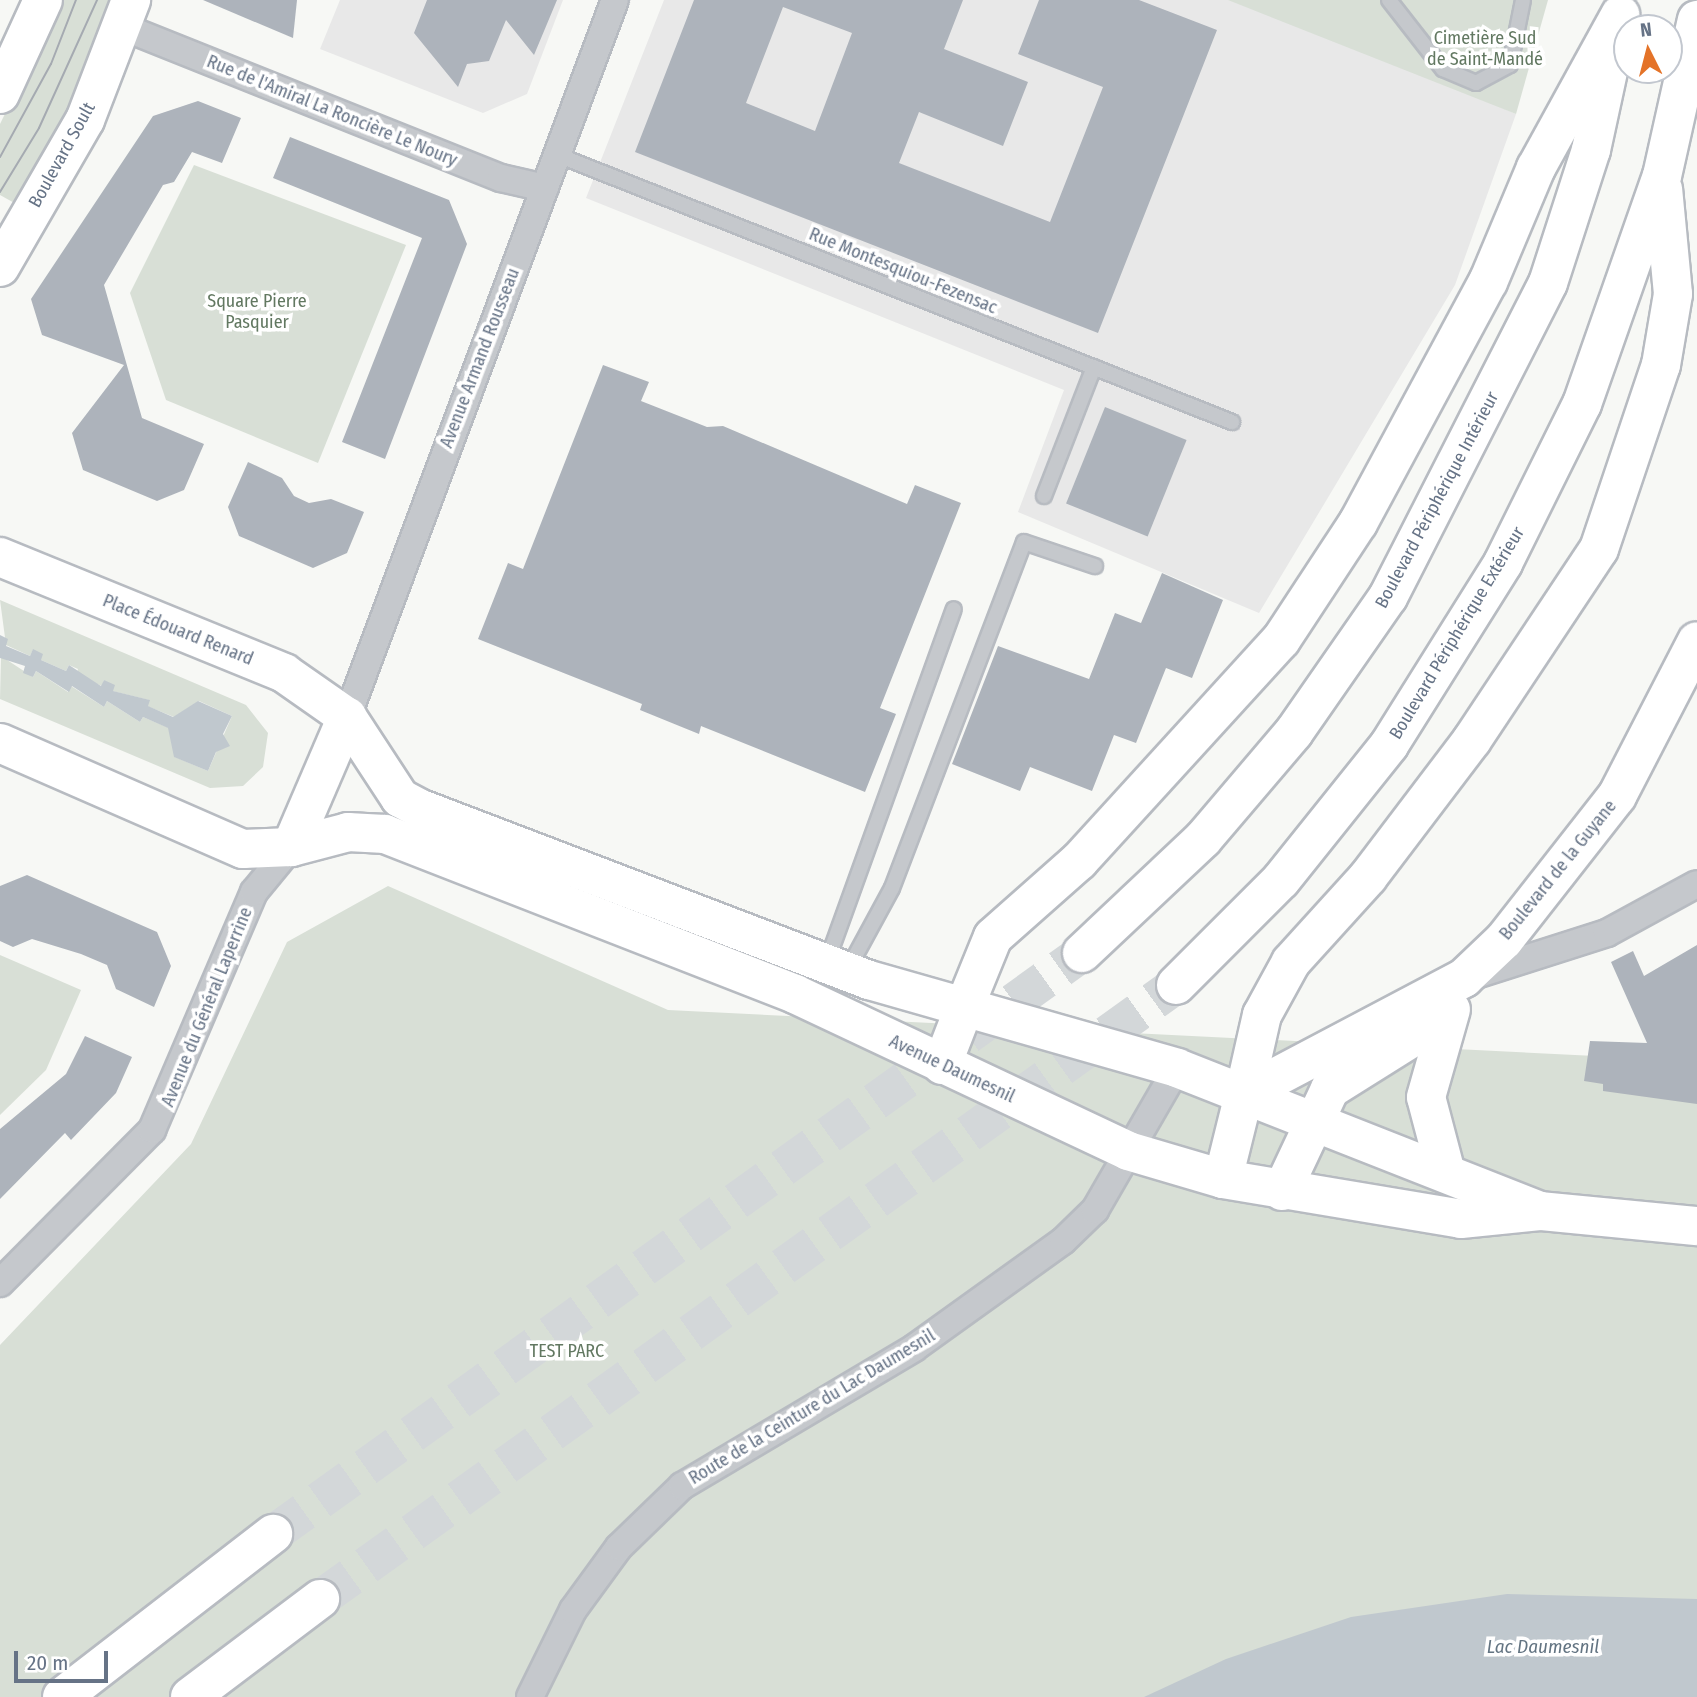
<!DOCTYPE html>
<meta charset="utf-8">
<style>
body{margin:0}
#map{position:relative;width:1697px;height:1697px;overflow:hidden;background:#f7f8f5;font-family:"Fira Sans Condensed",sans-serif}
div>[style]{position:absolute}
.built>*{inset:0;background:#e8e8e8}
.green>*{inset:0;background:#d8dfd6}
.water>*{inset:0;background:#c0c8ce}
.building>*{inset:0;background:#adb3bb;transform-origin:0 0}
.highway-tunnel>*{height:38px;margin-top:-19px;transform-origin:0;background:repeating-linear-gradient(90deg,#d3d7d9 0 38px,transparent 0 57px)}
.roads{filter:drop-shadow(2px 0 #b7bbc1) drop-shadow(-2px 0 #b7bbc1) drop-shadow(0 2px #b7bbc1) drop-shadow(0 -2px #b7bbc1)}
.lane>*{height:14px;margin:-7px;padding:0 7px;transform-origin:7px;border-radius:7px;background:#c5c8cc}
.street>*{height:26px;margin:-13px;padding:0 13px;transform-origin:13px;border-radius:13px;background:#c5c8cc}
.secondary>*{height:38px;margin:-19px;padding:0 19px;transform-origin:19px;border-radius:19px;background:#fff}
.primary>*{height:38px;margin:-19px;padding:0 19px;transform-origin:19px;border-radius:19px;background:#fff}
.highway>*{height:38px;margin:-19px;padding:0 19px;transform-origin:19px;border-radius:19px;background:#fff}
.tram>*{height:2px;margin:-1px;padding:0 1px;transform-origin:1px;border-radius:1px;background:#a5aab1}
span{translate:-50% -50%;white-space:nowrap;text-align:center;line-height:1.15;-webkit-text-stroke:7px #fff;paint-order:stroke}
.park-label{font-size:18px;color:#627861}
.street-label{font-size:18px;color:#667386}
.water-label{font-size:19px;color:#637482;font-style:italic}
.north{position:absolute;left:1613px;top:14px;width:70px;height:70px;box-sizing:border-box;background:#fff;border:2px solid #c2c7cf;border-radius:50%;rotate:354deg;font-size:19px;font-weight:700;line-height:28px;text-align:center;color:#667386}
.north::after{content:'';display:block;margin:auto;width:24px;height:32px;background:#e47328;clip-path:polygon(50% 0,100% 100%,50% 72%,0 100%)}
.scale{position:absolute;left:14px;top:1651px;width:94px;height:32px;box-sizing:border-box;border:4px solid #667386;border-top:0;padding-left:9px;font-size:21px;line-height:24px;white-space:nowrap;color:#667386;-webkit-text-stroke:5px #fff;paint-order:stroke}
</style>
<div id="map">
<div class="built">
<div style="clip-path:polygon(340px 0,563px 0,527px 94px,483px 113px,320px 49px)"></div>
<div style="clip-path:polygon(664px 0,1255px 0,1516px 114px,1455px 285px,1259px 613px,1018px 512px,1064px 390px,586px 198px)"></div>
</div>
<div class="green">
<div style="clip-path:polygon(61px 0,115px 0,83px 84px,18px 205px,0 195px,0 124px)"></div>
<div style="clip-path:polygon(1228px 0,1548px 0,1516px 114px)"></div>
<div style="clip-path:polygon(194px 165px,406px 245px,318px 463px,166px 400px,130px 293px)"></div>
<div style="clip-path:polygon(0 600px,246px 705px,268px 733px,263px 767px,243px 786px,210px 788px,0 699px,1px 656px,33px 677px,36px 671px,68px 692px,71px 686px,104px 707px,107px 701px,140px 722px,143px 717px,169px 728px,175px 757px,208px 771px,232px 716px,199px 701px,174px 717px,147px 706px,149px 700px,112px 691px,104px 680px,102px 686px,76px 675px,78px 669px,69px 665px,66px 671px,41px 660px,33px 650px,30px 656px,6px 645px)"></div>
<div style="clip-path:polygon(388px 886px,668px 1010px,1697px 1061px,1697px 1697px,0 1697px,0 1345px,191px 1144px,287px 942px)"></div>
<div style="clip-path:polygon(0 955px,81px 990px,46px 1070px,0 1115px)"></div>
</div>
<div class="water">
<div style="clip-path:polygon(0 635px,8px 639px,6px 646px,30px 656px,33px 649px,43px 654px,41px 660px,66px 671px,69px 665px,101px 686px,104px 680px,115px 685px,113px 691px,150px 700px,148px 706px,173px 717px,198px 701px,232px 716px,223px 734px,230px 746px,216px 752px,208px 771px,174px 757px,168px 728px,143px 717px,140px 722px,107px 701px,104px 707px,72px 686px,69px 692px,36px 671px,33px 677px,23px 673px,25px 666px,0 658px)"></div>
<div style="clip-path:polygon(1507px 1594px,1697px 1599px,1697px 1697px,1144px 1697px,1226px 1659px,1351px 1617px)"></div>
</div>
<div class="building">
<div style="clip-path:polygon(203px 0,297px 0,293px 38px)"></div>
<div style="clip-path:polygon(427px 0,557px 0,534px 55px,506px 20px,489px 61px,467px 64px,458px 87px,414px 33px)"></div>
<div style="clip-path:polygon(evenodd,694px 0,963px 0,944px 49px,1028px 82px,1003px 146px,919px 112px,899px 163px,1050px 222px,1103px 87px,1018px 54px,1039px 0,1139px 0,1217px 30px,1098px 333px,635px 152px,694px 0,783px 7px,852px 33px,815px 131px,746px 103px,783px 7px)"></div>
<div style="clip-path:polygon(198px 101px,241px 118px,222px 163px,192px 152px,174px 182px,163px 185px,104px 285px,142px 418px,204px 444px,184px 490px,157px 501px,83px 470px,72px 433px,124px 365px,42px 335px,31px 299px,153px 116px)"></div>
<div style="clip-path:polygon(290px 137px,449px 200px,467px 244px,385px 459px,342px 442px,422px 238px,273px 178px)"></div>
<div style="clip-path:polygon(603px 365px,649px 382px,641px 401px,707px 427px,723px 426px,907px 504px,915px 485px,961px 503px,880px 708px,896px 714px,865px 792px,701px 726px,699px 734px,667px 721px,640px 710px,642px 704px,478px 639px,508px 563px,523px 569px)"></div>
<div style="left:1105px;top:407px;width:88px;height:104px;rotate:22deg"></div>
<div style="clip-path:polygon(248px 462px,282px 478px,294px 496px,309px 503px,331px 499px,364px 512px,347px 553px,313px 568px,239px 536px,228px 507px)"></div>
<div style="clip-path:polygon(1162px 573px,1223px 600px,1192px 678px,1166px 668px,1136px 743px,1114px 735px,1092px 791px,1030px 767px,1020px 791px,952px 764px,998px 646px,1089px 679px,1115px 613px,1141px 623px)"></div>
<div style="clip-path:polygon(27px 875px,157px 932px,171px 966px,154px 1007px,116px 989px,107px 965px,81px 954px,32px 939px,13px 947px,0 941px,0 886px)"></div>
<div style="clip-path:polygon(1697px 945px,1697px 1104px,1603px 1091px,1603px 1084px,1584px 1081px,1590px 1041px,1647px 1043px,1611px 962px,1633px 951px,1644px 976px)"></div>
<div style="clip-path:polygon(85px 1036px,132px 1057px,116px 1093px,71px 1140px,65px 1133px,0 1199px,0 1129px,66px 1074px)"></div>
</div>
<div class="highway-tunnel">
<div style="left:273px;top:1534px;width:996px;rotate:-35.68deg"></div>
<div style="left:320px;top:1599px;width:1053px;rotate:-35.65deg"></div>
</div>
<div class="roads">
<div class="lane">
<div style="left:1389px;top:0;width:88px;rotate:52deg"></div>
<div style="left:1443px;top:69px;width:36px;rotate:23deg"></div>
<div style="left:1476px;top:83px;width:38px;rotate:-28deg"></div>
<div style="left:1510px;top:65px;width:66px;rotate:-78.7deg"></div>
<div style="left:560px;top:156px;width:723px;rotate:21.6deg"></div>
<div style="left:1044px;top:496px;width:138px;rotate:-68.8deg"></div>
<div style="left:826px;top:964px;width:377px;rotate:-70.2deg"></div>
<div style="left:847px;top:971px;width:94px;rotate:-61.5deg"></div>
<div style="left:892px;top:888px;width:370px;rotate:-69.1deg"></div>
<div style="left:1024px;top:542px;width:75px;rotate:18.7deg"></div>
</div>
<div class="street">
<div style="left:123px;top:27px;width:407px;rotate:21.8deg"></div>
<div style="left:501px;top:178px;width:45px;rotate:12.8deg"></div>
<div style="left:347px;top:717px;width:765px;rotate:-69.51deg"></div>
<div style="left:1466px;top:978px;width:148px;rotate:-17.7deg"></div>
<div style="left:1607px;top:933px;width:102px;rotate:-28.6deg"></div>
<div style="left:0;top:1283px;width:216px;rotate:-45.2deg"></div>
<div style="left:152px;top:1130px;width:259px;rotate:-66.8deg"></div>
<div style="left:254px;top:892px;width:58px;rotate:-50.6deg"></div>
<div style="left:530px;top:1697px;width:97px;rotate:-63.7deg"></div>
<div style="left:573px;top:1610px;width:78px;rotate:-53.9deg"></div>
<div style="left:619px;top:1547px;width:88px;rotate:-44.1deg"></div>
<div style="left:682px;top:1486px;width:270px;rotate:-30.7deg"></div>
<div style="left:914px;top:1348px;width:183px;rotate:-35.7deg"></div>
<div style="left:1063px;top:1241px;width:45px;rotate:-44.1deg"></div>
<div style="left:1095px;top:1210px;width:164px;rotate:-60deg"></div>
</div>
<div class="secondary">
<div style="left:0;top:557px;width:307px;rotate:22.2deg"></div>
<div style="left:284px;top:673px;width:77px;rotate:34.9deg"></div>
<div style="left:347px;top:717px;width:97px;rotate:56.8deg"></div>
<div style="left:400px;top:798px;width:24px;rotate:28deg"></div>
<div style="left:421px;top:809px;width:480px;rotate:20.9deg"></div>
<div style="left:869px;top:980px;width:320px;rotate:15.9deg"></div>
<div style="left:1177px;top:1068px;width:390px;rotate:21.5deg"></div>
<div style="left:0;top:743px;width:265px;rotate:23.6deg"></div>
<div style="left:243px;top:849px;width:48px;rotate:-2.4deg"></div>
<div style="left:291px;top:847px;width:59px;rotate:-14.7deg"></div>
<div style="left:348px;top:832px;width:37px;rotate:3deg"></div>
<div style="left:385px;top:834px;width:440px;rotate:21.3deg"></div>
<div style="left:795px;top:994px;width:368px;rotate:25.2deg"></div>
<div style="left:1128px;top:1151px;width:99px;rotate:16.4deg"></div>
<div style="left:1223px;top:1179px;width:241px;rotate:9.5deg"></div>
<div style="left:1461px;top:1219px;width:79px;rotate:-5.8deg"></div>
<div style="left:1540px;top:1211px;width:158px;rotate:5.5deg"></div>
<div style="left:291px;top:847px;width:142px;rotate:-66.7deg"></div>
<div style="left:942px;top:1065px;width:66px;rotate:-68.8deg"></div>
<div style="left:1244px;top:1094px;width:249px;rotate:-27.8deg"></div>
<div style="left:1464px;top:978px;width:55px;rotate:-43.5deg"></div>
<div style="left:1504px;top:940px;width:183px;rotate:-51.9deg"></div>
<div style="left:1617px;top:796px;width:174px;rotate:-62.7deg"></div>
<div style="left:1445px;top:1169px;width:74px;rotate:-104.8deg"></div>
<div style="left:1426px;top:1097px;width:91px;rotate:-74.1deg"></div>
<div style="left:1223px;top:1179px;width:88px;rotate:-76.1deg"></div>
<div style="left:1282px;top:1191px;width:113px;rotate:-64.8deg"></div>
<div style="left:1330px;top:1089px;width:139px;rotate:-32.1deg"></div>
</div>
<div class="primary">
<div style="left:0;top:94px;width:103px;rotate:-65.4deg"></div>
<div style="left:0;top:267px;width:170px;rotate:-60deg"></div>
<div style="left:85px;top:120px;width:129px;rotate:-69deg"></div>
</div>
<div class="highway">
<div style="left:1082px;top:953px;width:166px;rotate:-43.3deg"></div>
<div style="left:1203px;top:839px;width:140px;rotate:-49.6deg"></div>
<div style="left:1294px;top:732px;width:165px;rotate:-55.2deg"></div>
<div style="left:1388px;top:597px;width:352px;rotate:-63deg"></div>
<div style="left:1548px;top:283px;width:140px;rotate:-72.1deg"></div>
<div style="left:1591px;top:150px;width:85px;rotate:-77.8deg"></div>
<div style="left:1176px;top:985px;width:148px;rotate:-45deg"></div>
<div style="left:1281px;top:880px;width:173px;rotate:-51.3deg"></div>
<div style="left:1389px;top:745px;width:215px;rotate:-57.9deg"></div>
<div style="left:1503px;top:563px;width:178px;rotate:-63.6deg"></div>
<div style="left:1582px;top:404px;width:242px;rotate:-70.7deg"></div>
<div style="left:1662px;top:176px;width:160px;rotate:-77.4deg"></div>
<div style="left:966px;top:1003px;width:71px;rotate:-67.8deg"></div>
<div style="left:993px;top:937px;width:115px;rotate:-41.5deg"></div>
<div style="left:1079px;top:861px;width:299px;rotate:-47.6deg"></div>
<div style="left:1281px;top:640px;width:140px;rotate:-56.7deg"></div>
<div style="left:1358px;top:523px;width:274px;rotate:-61.7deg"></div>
<div style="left:1488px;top:282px;width:124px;rotate:-67.2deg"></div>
<div style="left:1536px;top:168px;width:175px;rotate:-61.2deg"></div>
<div style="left:1244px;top:1094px;width:81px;rotate:-77.2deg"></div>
<div style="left:1262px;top:1015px;width:60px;rotate:-61.3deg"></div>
<div style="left:1291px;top:962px;width:115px;rotate:-47.8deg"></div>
<div style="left:1368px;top:877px;width:172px;rotate:-52.8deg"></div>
<div style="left:1472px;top:740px;width:229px;rotate:-56.4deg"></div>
<div style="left:1599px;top:549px;width:194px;rotate:-71.4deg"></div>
<div style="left:1661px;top:365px;width:72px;rotate:-80.4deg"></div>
<div style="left:1673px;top:294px;width:105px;rotate:-95.4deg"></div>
<div style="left:62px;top:1697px;width:267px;rotate:-37.7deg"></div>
<div style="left:190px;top:1697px;width:163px;rotate:-37deg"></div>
</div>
</div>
<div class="tram">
<div style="left:0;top:157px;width:106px;rotate:-61.3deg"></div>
<div style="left:51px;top:64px;width:69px;rotate:-68.7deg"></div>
<div style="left:0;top:192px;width:75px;rotate:-58.6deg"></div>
<div style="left:39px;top:128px;width:141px;rotate:-65.6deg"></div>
</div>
<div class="park-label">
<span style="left:1485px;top:49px">Cimetière Sud<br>de Saint-Mandé</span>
<span style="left:257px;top:312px">Square Pierre<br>Pasquier</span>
<span style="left:567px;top:1351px">TEST PARC</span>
</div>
<div class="street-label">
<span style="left:332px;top:111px;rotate:22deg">Rue de l'Amiral La Roncière Le Noury</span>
<span style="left:62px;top:155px;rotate:-61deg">Boulevard Soult</span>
<span style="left:903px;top:271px;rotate:22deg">Rue Montesquiou-Fezensac</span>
<span style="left:480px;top:358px;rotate:-69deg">Avenue Armand Rousseau</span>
<span style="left:1437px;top:500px;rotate:-62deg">Boulevard Périphérique Intérieur</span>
<span style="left:178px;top:630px;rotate:22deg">Place Édouard Renard</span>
<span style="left:1457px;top:633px;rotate:-59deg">Boulevard Périphérique Extérieur</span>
<span style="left:1558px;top:870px;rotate:-51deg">Boulevard de la Guyane</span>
<span style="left:207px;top:1007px;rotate:-68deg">Avenue du Général Laperrine</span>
<span style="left:952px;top:1069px;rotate:25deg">Avenue Daumesnil</span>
<span style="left:812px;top:1407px;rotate:-31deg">Route de la Ceinture du Lac Daumesnil</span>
</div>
<div class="water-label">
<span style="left:1543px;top:1647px">Lac Daumesnil</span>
</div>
<div class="north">N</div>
<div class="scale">20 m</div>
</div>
